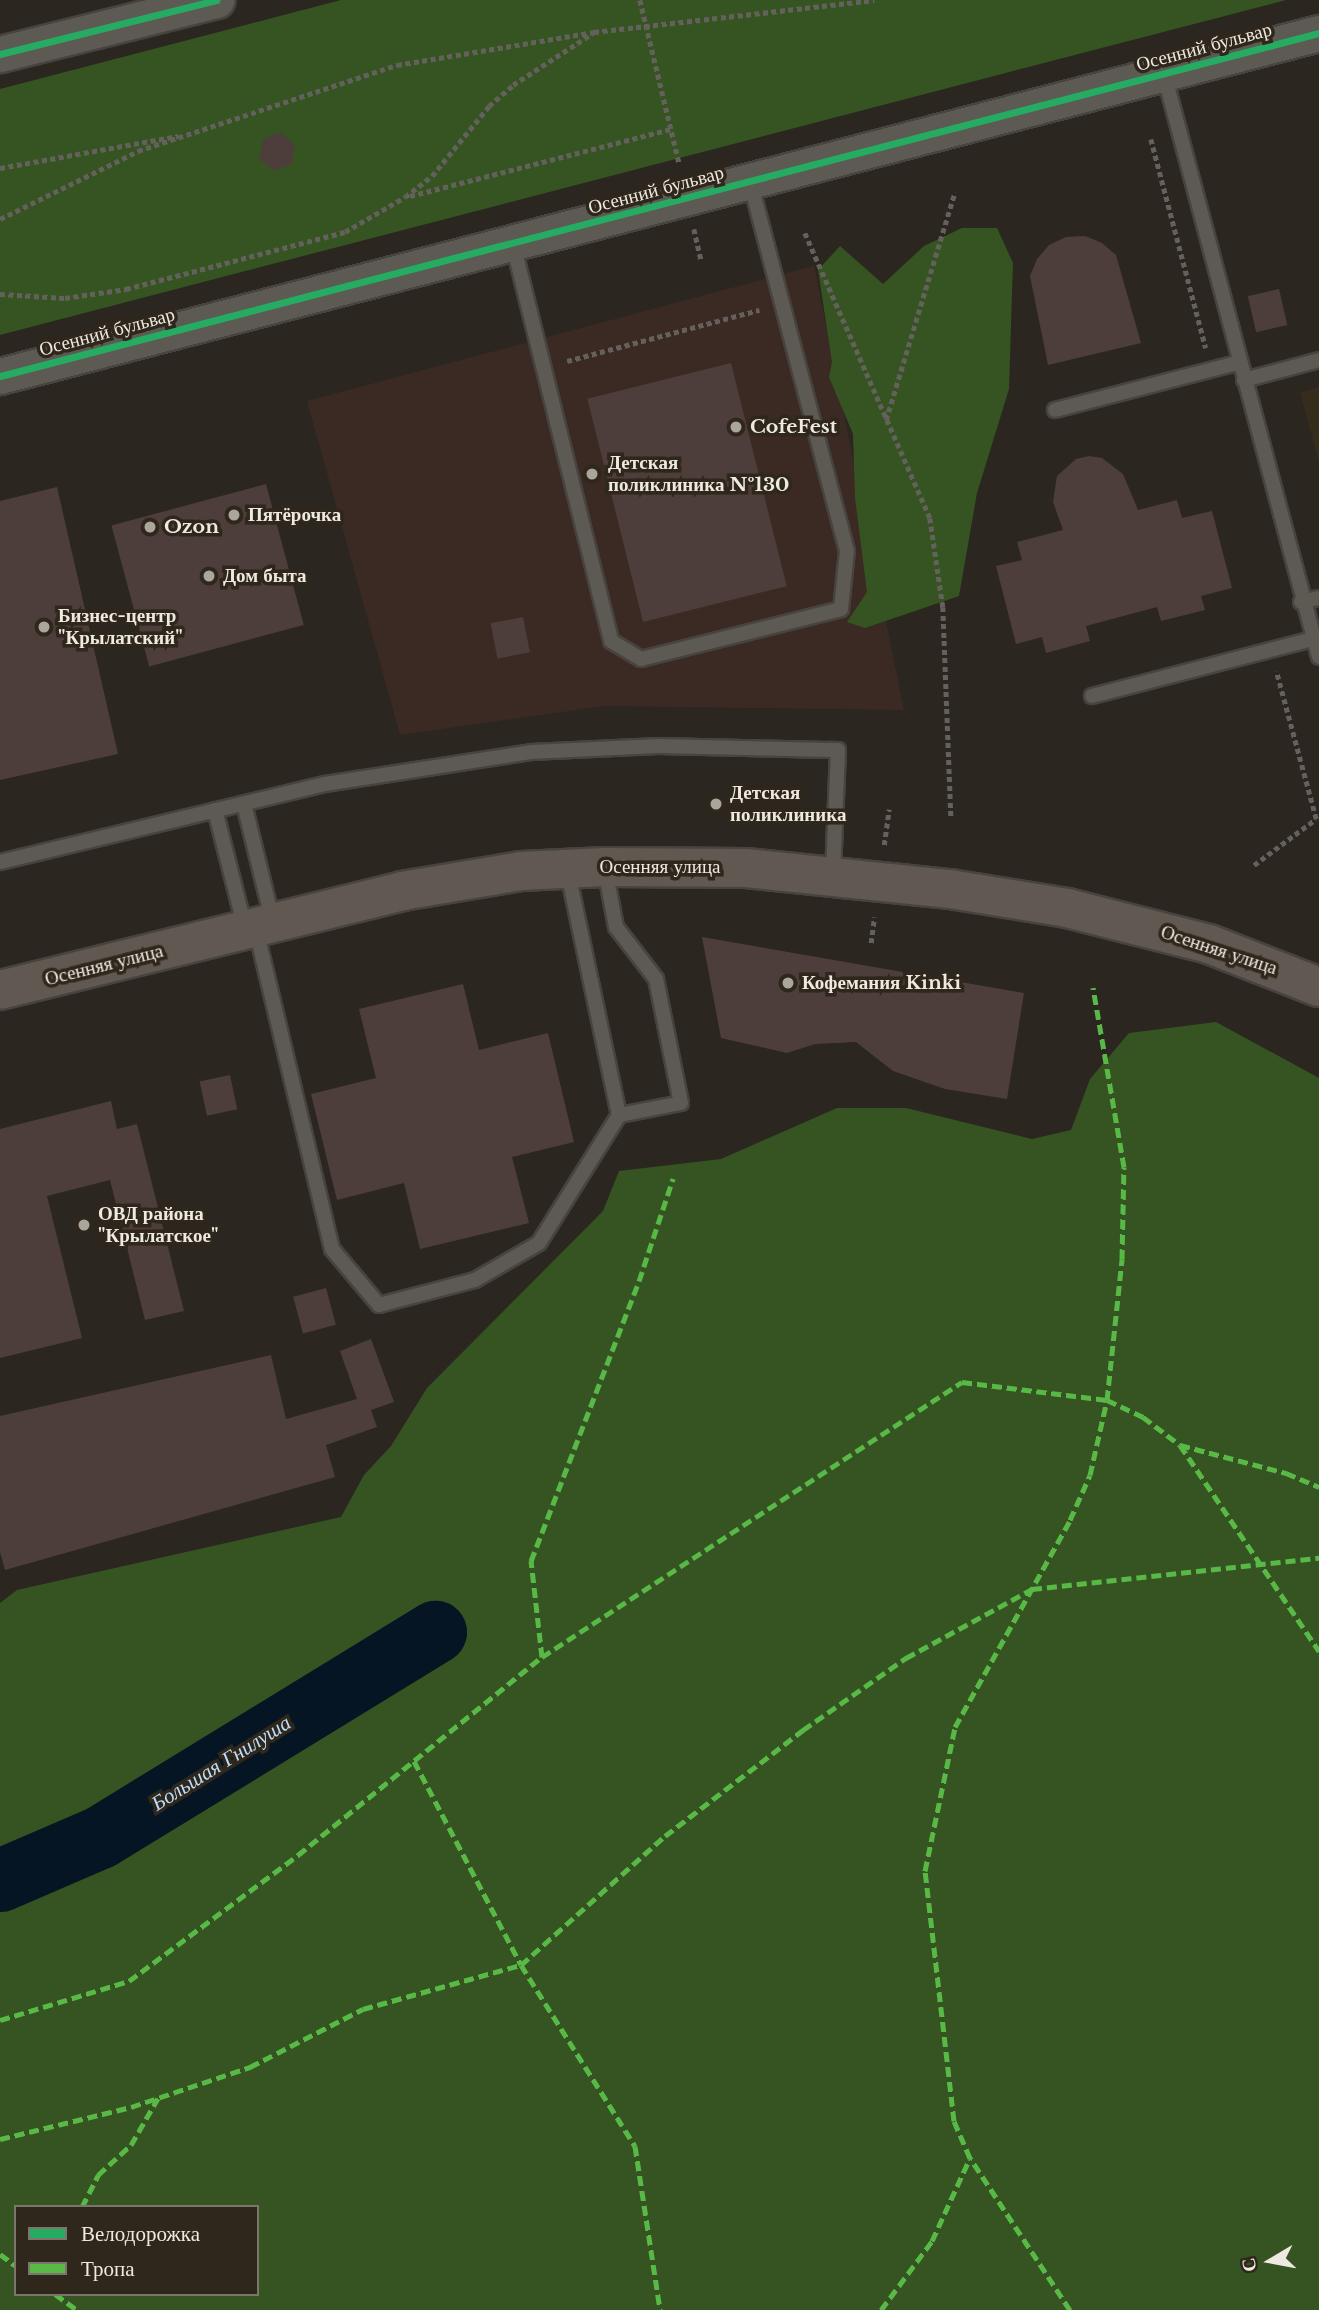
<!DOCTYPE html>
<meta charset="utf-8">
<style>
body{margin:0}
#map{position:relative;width:1319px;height:2310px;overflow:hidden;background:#2b2620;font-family:"Libre Baskerville",serif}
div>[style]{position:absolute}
.built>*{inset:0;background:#362c1c}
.medical>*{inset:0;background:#3b2a24}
.green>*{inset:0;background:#355422}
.river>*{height:63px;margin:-31.5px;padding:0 31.5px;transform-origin:31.5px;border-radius:31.5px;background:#051523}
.building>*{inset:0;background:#4e3e3b;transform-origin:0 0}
.path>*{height:4.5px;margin-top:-2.25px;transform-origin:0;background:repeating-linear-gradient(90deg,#64615c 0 5px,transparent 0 8.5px)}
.roads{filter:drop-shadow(2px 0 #47433e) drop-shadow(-2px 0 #47433e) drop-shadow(0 2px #47433e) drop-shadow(0 -2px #47433e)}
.service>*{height:14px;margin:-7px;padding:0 7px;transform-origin:7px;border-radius:7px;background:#5d5953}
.tertiary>*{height:35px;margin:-17.5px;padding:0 17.5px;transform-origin:17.5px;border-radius:17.5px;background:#5d5953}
.secondary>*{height:38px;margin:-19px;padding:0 19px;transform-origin:19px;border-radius:19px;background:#605851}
.quiet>*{height:5px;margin-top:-2.5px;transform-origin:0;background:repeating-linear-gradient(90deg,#58b947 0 10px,transparent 0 15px)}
.cycleway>*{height:7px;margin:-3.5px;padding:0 3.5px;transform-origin:3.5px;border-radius:3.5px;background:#26ab63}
.dots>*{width:19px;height:19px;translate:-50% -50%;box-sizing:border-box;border:4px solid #2f271c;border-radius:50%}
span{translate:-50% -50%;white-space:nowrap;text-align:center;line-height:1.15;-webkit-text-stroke:7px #2f271c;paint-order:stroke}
.street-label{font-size:19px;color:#eee9e1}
.poi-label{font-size:19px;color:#eee9e1;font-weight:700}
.left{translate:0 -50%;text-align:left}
.water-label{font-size:21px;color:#bcddfb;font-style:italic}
.legend{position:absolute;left:14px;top:2205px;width:245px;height:91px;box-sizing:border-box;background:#2f271c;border:2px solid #7b756b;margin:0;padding:9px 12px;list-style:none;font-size:21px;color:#eee9e1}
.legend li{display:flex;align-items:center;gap:14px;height:35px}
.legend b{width:35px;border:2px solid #7b756b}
.north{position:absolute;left:1235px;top:2226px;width:70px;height:70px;-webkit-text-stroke:5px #2f271c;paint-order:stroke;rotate:260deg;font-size:19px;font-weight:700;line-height:28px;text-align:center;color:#eee9e1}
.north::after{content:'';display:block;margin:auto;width:24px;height:32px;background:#eee9e1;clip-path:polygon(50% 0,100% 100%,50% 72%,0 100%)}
</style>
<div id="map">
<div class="built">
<div style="clip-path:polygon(1319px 387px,1319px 463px,1300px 392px)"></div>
</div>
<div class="medical">
<div style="clip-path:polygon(814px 266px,904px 710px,604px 706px,400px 735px,307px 401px)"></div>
</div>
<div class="green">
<div style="clip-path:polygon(341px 0,1286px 0,0 335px,0 89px)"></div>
<div style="clip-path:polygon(962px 228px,997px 228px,1013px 263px,1009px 389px,977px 493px,959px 596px,865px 628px,847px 622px,867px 592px,855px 498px,853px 434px,829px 377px,832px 362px,818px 270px,840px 246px,883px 284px,924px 246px)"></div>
<div style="clip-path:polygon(evenodd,1216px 1022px,1319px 1078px,1319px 2310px,0 2310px,0 1603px,17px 1590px,341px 1517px,364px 1475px,391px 1446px,427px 1388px,603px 1211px,619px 1171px,721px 1159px,837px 1108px,906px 1108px,1032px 1139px,1071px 1130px,1090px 1079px,1129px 1033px,1216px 1022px,16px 2207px,257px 2207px,257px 2294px,16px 2294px,16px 2207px)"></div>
</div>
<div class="river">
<div style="left:0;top:1880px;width:109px;rotate:-23.3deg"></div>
<div style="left:100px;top:1837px;width:393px;rotate:-31.5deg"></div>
</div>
<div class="building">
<div style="clip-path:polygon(281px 132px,295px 145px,292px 164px,274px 171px,259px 159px,263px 139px)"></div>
<div style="clip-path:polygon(1085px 236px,1102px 243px,1116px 255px,1141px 343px,1048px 365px,1030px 276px,1037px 259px,1049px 245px,1066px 237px)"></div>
<div style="left:1279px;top:289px;width:37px;height:32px;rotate:77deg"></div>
<div style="left:731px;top:363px;width:230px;height:148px;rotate:76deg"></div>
<div style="clip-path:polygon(1089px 456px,1102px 458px,1123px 474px,1138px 510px,1177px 500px,1182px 518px,1212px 511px,1232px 588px,1201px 596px,1205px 610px,1161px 621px,1157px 607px,1086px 626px,1090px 641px,1046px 653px,1042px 637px,1016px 644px,996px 566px,1022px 560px,1017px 542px,1063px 530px,1053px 502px,1057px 476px,1076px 459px)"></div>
<div style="left:266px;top:484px;width:146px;height:160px;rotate:75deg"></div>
<div style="clip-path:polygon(57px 487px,118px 754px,0 780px,0 501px)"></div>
<div style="left:523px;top:617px;width:36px;height:33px;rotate:79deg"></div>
<div style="clip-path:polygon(702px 937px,1024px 993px,1007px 1099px,945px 1089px,893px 1071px,856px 1042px,815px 1044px,787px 1053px,721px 1038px)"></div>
<div style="clip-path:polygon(463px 984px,479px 1050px,548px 1033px,574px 1142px,512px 1157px,529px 1223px,420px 1249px,404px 1183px,337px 1200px,311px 1094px,376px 1078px,359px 1009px)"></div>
<div style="left:230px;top:1075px;width:35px;height:31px;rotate:78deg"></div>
<div style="clip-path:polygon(111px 1101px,117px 1129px,137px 1124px,184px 1311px,145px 1320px,110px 1180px,47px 1196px,82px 1338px,0 1358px,0 1129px)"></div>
<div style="left:326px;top:1288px;width:38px;height:34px;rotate:75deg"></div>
<div style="clip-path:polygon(371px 1339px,394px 1402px,371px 1410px,377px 1427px,326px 1445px,335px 1477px,5px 1570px,0 1552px,0 1416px,271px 1355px,286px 1419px,357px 1399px,340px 1351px)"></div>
</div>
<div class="path">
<div style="left:640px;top:0;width:168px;rotate:76.5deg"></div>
<div style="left:1151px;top:139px;width:216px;rotate:75.3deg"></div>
<div style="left:0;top:168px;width:181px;rotate:-10.2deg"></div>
<div style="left:410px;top:196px;width:269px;rotate:-14.4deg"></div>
<div style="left:0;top:219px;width:154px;rotate:-26.2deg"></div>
<div style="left:138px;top:151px;width:273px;rotate:-18.4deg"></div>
<div style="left:397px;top:65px;width:200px;rotate:-9.5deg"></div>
<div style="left:594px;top:32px;width:282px;rotate:-6.5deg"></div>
<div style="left:694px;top:229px;width:31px;rotate:77deg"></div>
<div style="left:805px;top:233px;width:311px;rotate:66.3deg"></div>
<div style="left:930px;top:518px;width:90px;rotate:81.7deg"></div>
<div style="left:943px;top:607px;width:209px;rotate:87.8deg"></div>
<div style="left:0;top:294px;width:65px;rotate:3.5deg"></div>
<div style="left:65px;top:298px;width:62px;rotate:-8.4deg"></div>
<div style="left:126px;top:289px;width:226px;rotate:-14.6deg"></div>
<div style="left:345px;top:232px;width:69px;rotate:-30.3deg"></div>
<div style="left:405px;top:197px;width:34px;rotate:-38deg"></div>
<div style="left:432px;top:176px;width:90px;rotate:-50.8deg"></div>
<div style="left:489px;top:106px;width:32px;rotate:-41deg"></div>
<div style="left:513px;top:85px;width:95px;rotate:-33deg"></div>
<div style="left:567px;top:361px;width:199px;rotate:-14.9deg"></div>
<div style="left:886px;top:420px;width:238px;rotate:-73.2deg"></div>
<div style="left:884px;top:845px;width:36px;rotate:-82deg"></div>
<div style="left:1254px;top:865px;width:77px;rotate:-36.6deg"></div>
<div style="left:1316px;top:819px;width:153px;rotate:-105.1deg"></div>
<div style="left:871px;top:943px;width:26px;rotate:-83deg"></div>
</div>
<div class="roads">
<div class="service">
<div style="left:1164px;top:74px;width:603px;rotate:75.11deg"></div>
<div style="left:513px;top:244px;width:409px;rotate:76.1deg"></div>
<div style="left:611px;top:641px;width:35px;rotate:31deg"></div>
<div style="left:641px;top:659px;width:206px;rotate:-14deg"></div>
<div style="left:841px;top:609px;width:58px;rotate:-84.1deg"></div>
<div style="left:847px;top:551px;width:382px;rotate:-104.7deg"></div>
<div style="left:1244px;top:380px;width:78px;rotate:-14.9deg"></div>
<div style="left:1055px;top:410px;width:191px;rotate:-14.5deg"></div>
<div style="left:1301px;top:602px;width:18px;rotate:-13deg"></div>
<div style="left:1092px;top:696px;width:228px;rotate:-14.5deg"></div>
<div style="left:244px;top:804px;width:122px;rotate:76.2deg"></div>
<div style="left:215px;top:810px;width:122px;rotate:75.7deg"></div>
<div style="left:0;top:862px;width:334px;rotate:-13.5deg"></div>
<div style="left:325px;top:784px;width:208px;rotate:-8.8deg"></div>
<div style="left:531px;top:752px;width:127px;rotate:-2.7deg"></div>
<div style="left:658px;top:746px;width:180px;rotate:1.3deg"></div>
<div style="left:838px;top:750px;width:125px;rotate:92.3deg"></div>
<div style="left:605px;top:869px;width:59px;rotate:79.3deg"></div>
<div style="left:616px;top:927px;width:66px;rotate:52.4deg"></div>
<div style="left:656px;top:979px;width:126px;rotate:78.6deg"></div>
<div style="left:681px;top:1103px;width:63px;rotate:169deg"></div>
<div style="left:256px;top:930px;width:328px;rotate:76.6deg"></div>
<div style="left:332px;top:1249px;width:73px;rotate:50deg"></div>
<div style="left:379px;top:1305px;width:99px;rotate:-14.6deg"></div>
<div style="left:475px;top:1280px;width:74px;rotate:-30deg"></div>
<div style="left:539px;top:1243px;width:151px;rotate:-58deg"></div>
<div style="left:619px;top:1115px;width:251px;rotate:-101.9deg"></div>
</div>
<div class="tertiary">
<div style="left:0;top:54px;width:223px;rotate:-14deg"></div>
<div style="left:0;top:376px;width:1363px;rotate:-14.58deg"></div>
</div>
<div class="secondary">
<div style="left:0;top:990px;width:414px;rotate:-13.8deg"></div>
<div style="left:402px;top:891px;width:121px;rotate:-9.5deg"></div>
<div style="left:521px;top:871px;width:84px;rotate:-2.7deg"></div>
<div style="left:605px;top:867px;width:141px;rotate:0.4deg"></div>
<div style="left:746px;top:868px;width:205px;rotate:5.9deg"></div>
<div style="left:950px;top:889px;width:119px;rotate:9.2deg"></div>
<div style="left:1067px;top:908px;width:146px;rotate:14.2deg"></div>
<div style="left:1209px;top:944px;width:118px;rotate:21.4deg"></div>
</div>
</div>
<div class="quiet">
<div style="left:1180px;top:1445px;width:249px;rotate:56deg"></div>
<div style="left:542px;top:1657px;width:97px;rotate:-96.5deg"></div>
<div style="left:531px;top:1561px;width:300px;rotate:-68.9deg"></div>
<div style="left:639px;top:1281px;width:108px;rotate:-71.6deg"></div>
<div style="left:414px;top:1761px;width:230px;rotate:62.3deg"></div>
<div style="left:521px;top:1965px;width:214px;rotate:57.8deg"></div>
<div style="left:635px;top:2146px;width:166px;rotate:81.3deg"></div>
<div style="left:0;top:2020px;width:135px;rotate:-16.8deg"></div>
<div style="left:129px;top:1981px;width:211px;rotate:-36.7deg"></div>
<div style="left:298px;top:1855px;width:314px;rotate:-39.1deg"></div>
<div style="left:542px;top:1657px;width:502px;rotate:-33.22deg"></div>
<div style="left:962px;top:1382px;width:146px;rotate:7.1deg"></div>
<div style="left:1107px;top:1400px;width:40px;rotate:25deg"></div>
<div style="left:1143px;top:1417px;width:46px;rotate:37.1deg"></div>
<div style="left:1180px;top:1445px;width:110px;rotate:14.8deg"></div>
<div style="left:1286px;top:1473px;width:36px;rotate:23deg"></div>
<div style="left:0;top:2139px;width:135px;rotate:-13.7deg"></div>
<div style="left:131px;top:2107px;width:126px;rotate:-18.6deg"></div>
<div style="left:250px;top:2067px;width:127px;rotate:-27.2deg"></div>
<div style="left:363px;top:2009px;width:164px;rotate:-15.6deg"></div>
<div style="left:521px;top:1965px;width:193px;rotate:-41.9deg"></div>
<div style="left:665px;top:1836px;width:174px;rotate:-37.5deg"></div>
<div style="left:803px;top:1730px;width:126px;rotate:-35deg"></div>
<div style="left:906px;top:1658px;width:144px;rotate:-28.7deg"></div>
<div style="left:1032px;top:1589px;width:289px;rotate:-6.2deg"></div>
<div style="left:82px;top:2207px;width:36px;rotate:-63deg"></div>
<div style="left:98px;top:2175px;width:45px;rotate:-42.3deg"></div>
<div style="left:131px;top:2145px;width:54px;rotate:-60.1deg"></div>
<div style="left:0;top:2254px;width:20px;rotate:37deg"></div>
<div style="left:55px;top:2294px;width:27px;rotate:36deg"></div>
<div style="left:881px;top:2310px;width:86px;rotate:-53.5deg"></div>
<div style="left:932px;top:2241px;width:91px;rotate:-65.4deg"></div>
<div style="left:1070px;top:2310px;width:182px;rotate:-123.3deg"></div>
<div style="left:970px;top:2158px;width:40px;rotate:-113.4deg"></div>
<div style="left:954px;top:2121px;width:252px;rotate:-96.6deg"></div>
<div style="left:925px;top:1871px;width:147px;rotate:-78.2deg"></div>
<div style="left:955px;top:1727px;width:237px;rotate:-60.9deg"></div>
<div style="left:1070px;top:1520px;width:49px;rotate:-66deg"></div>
<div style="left:1090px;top:1475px;width:77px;rotate:-77.2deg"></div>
<div style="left:1107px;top:1400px;width:142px;rotate:-83.9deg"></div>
<div style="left:1122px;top:1259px;width:92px;rotate:-88.8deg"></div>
<div style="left:1124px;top:1167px;width:182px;rotate:-99.8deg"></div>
</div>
<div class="cycleway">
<div style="left:0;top:54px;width:223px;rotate:-14deg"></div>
<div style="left:0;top:376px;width:1363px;rotate:-14.58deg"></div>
</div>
<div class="dots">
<div style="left:736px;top:427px;background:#aaa59d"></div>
<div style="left:592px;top:474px;background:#aaa59d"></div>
<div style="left:234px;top:515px;background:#aaa59d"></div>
<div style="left:150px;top:527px;background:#aaa59d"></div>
<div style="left:209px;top:576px;background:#aaa59d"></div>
<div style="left:44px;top:627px;background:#aaa59d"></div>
<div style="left:716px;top:804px;background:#aaa59d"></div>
<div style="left:788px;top:983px;background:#aaa59d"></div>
<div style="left:84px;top:1225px;background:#aaa59d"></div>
</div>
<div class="street-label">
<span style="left:1204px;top:47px;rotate:-15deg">Осенний бульвар</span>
<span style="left:656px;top:190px;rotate:-15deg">Осенний бульвар</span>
<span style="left:107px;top:332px;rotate:-15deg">Осенний бульвар</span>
<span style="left:660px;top:867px">Осенняя улица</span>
<span style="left:1219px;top:950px;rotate:18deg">Осенняя улица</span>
<span style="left:104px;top:965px;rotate:-14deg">Осенняя улица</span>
</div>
<div class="poi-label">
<span class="left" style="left:750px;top:427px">CofeFest</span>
<span class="left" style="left:608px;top:474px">Детская<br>поликлиника №130</span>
<span class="left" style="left:248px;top:515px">Пятёрочка</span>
<span class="left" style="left:164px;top:527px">Ozon</span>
<span class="left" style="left:223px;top:576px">Дом быта</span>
<span class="left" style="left:58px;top:627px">Бизнес-центр<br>"Крылатский"</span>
<span class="left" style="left:730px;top:804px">Детская<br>поликлиника</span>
<span class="left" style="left:802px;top:983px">Кофемания Kinki</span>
<span class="left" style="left:98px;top:1225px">ОВД района<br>"Крылатское"</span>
</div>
<div class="water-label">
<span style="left:221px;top:1763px;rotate:-32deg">Большая Гнилуша</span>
</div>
<ul class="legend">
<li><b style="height:9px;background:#26ab63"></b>Велодорожка</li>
<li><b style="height:9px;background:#58b947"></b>Тропа</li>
</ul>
<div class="north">С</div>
</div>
